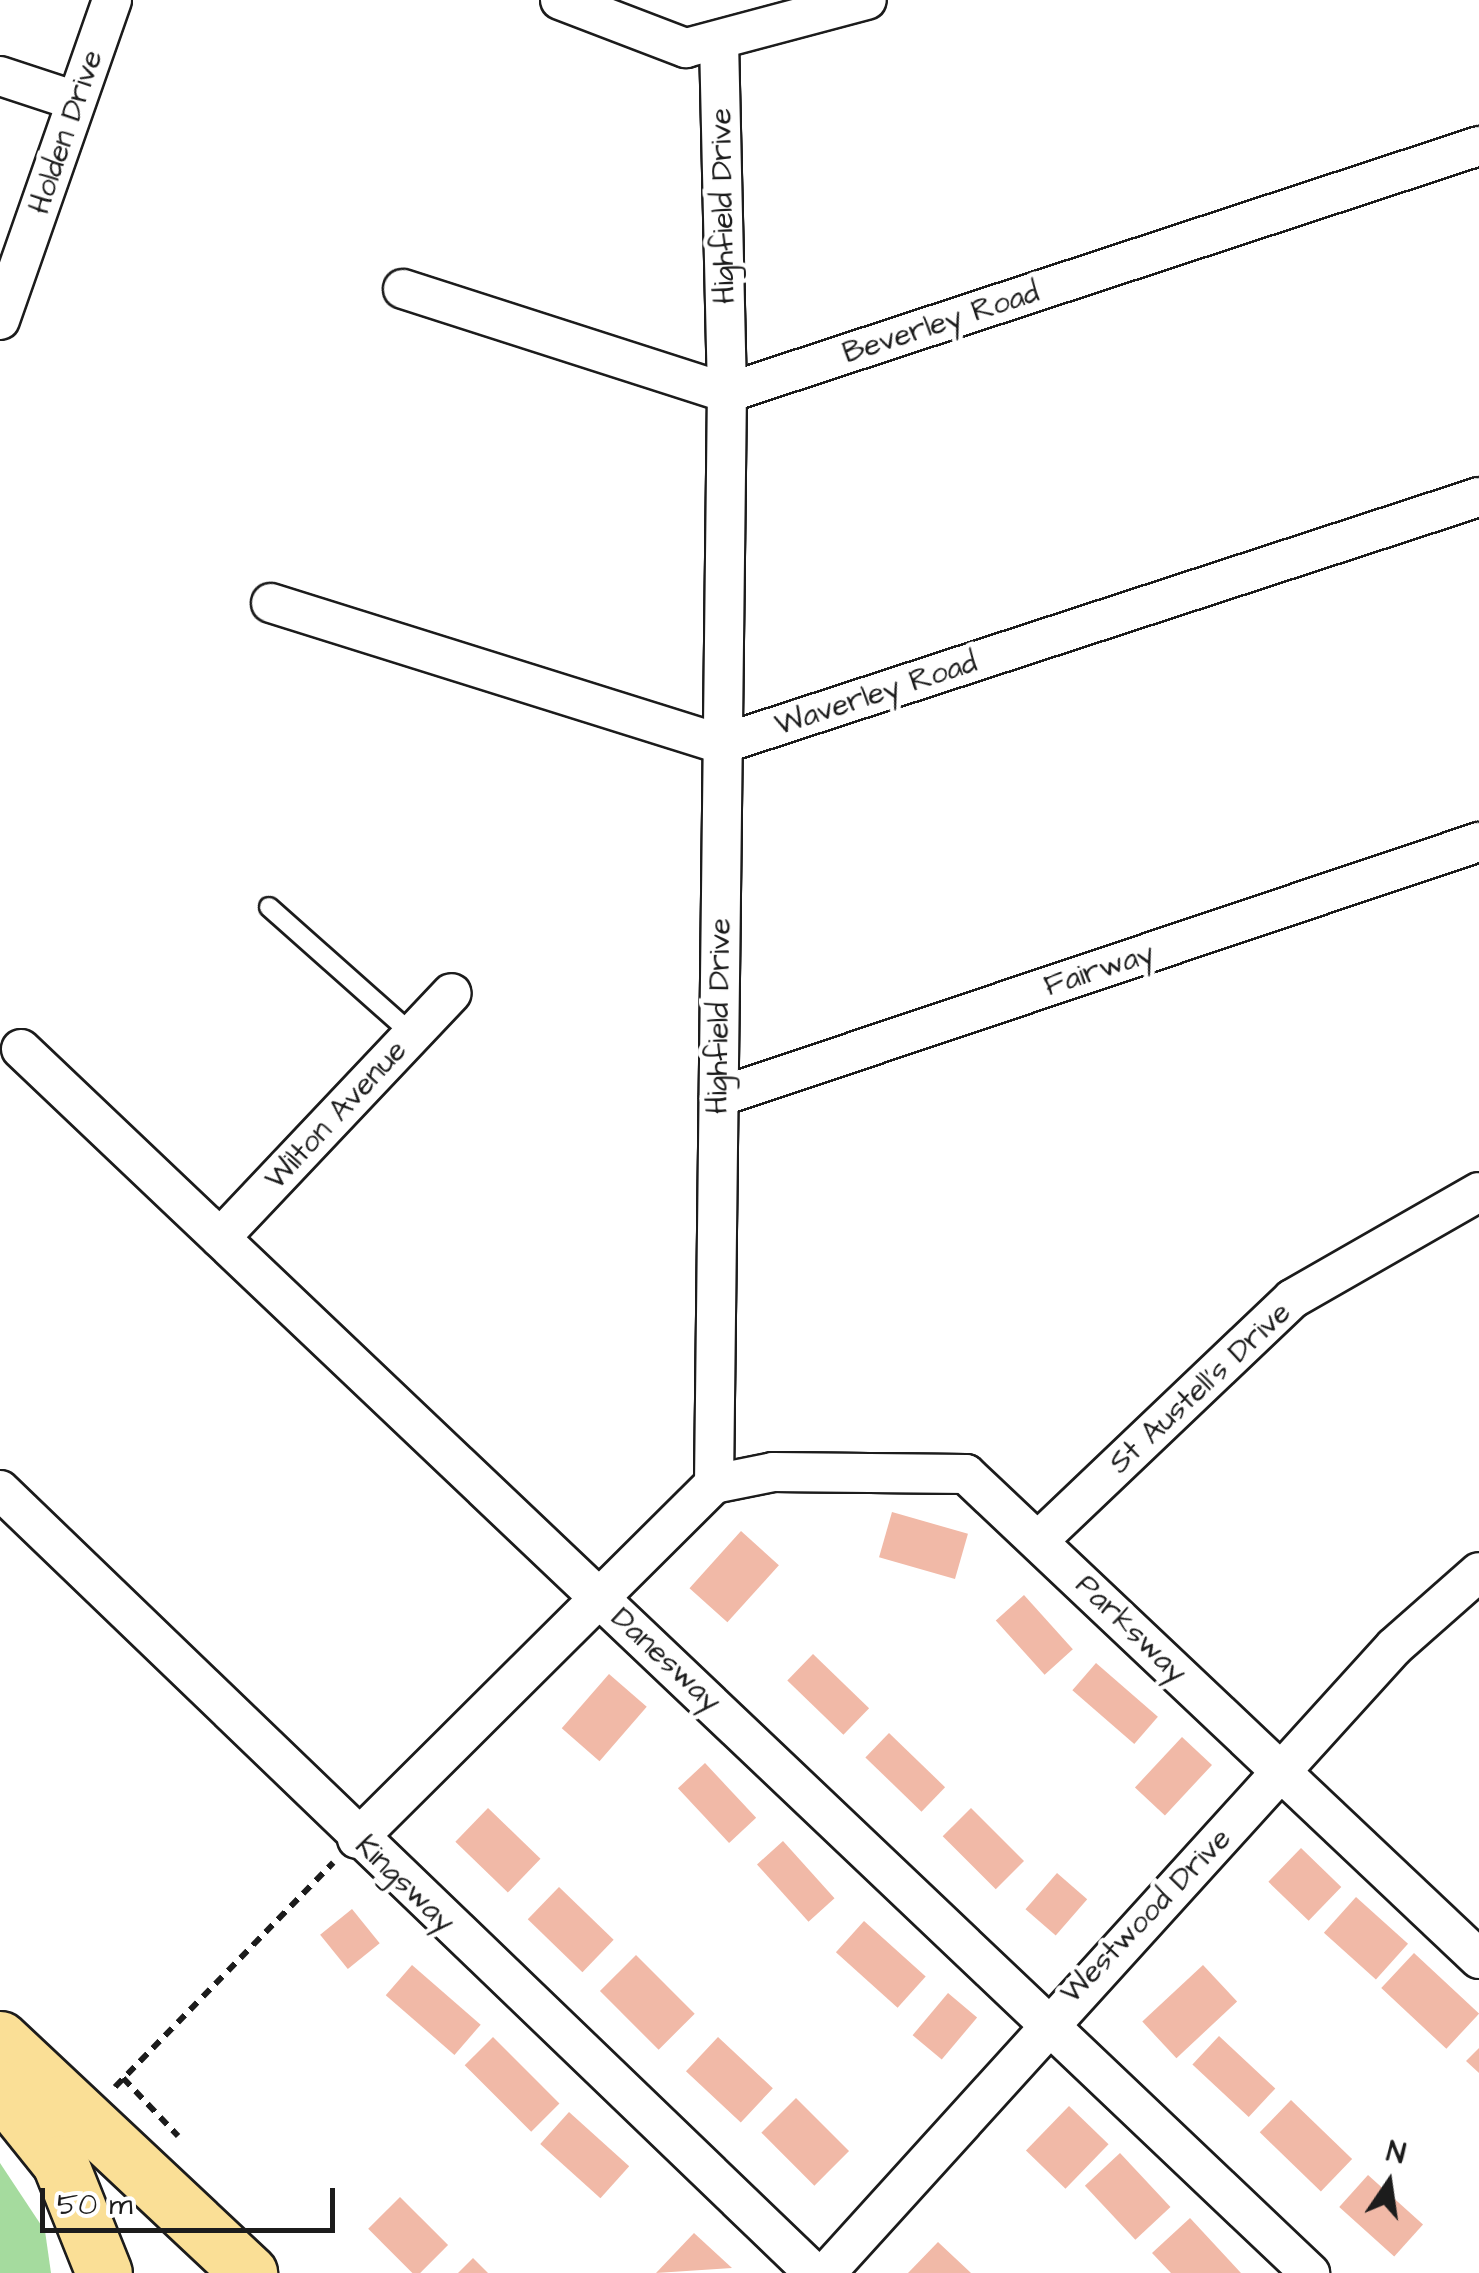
<!DOCTYPE html>
<style>
body{margin:0}
#map{position:relative;width:1479px;height:2273px;overflow:hidden;background:#fff;font-family:"Architects Daughter",sans-serif}
div>[style]{position:absolute}
.green>*{inset:0;background:#a5db9e}
.building>*{inset:0;background:#f1b9a7;transform-origin:0 0}
.path>*{height:6px;margin-top:-3px;transform-origin:0;background:repeating-linear-gradient(90deg,#1c1c1c 0 10px,transparent 0 18px)}
.roads{filter:drop-shadow(2px 0 #1c1c1c) drop-shadow(-2px 0 #1c1c1c) drop-shadow(0 2px #1c1c1c) drop-shadow(0 -2px #1c1c1c)}
.lane>*{height:18px;margin:-9px;padding:0 9px;transform-origin:9px;border-radius:9px;background:#fff}
.street>*{height:38px;margin:-19px;padding:0 19px;transform-origin:19px;border-radius:19px;background:#fff}
.primary>*{height:55px;margin:-27.5px;padding:0 27.5px;transform-origin:27.5px;border-radius:27.5px;background:#fadf96}
span{translate:-50% -50%;white-space:nowrap;text-align:center;line-height:1.15;-webkit-text-stroke:9px #fff;paint-order:stroke}
.street-label{font-size:30px;color:#1c1c1c}
.north{position:absolute;left:1339px;top:2133px;width:100px;height:100px;-webkit-text-stroke:8px #fff;paint-order:stroke;rotate:13deg;font-size:28px;font-weight:700;line-height:40px;text-align:center;color:#1c1c1c}
.north::after{content:'';display:block;margin:auto;width:35px;height:45px;background:#1c1c1c;clip-path:polygon(50% 0,100% 100%,50% 72%,0 100%)}
.scale{position:absolute;left:40px;top:2188px;width:295px;height:45px;box-sizing:border-box;border:5px solid #1c1c1c;border-top:0;padding-left:12px;font-size:30px;line-height:35px;white-space:nowrap;color:#1c1c1c;-webkit-text-stroke:8px #fff;paint-order:stroke}
</style>
<div id="map">
<div class="green">
<div style="clip-path:polygon(0 2163px,45px 2231px,51px 2273px,0 2273px)"></div>
</div>
<div class="building">
<div style="left:892px;top:1512px;width:79px;height:47px;rotate:16deg"></div>
<div style="left:741px;top:1531px;width:51px;height:77px;rotate:42deg"></div>
<div style="left:1024px;top:1595px;width:73px;height:38px;rotate:48deg"></div>
<div style="left:813px;top:1654px;width:78px;height:37px;rotate:44deg"></div>
<div style="left:1096px;top:1663px;width:82px;height:36px;rotate:41deg"></div>
<div style="left:609px;top:1674px;width:50px;height:72px;rotate:41deg"></div>
<div style="left:889px;top:1733px;width:78px;height:34px;rotate:44deg"></div>
<div style="left:1182px;top:1737px;width:41px;height:69px;rotate:43deg"></div>
<div style="left:705px;top:1763px;width:75px;height:37px;rotate:47deg"></div>
<div style="left:488px;top:1808px;width:73px;height:47px;rotate:44deg"></div>
<div style="left:971px;top:1808px;width:75px;height:40px;rotate:45deg"></div>
<div style="left:783px;top:1841px;width:77px;height:35px;rotate:48deg"></div>
<div style="left:1301px;top:1848px;width:56px;height:47px;rotate:44deg"></div>
<div style="left:1057px;top:1873px;width:40px;height:48px;rotate:41deg"></div>
<div style="left:559px;top:1887px;width:76px;height:45px;rotate:44deg"></div>
<div style="left:1356px;top:1897px;width:70px;height:48px;rotate:42deg"></div>
<div style="left:352px;top:1909px;width:44px;height:41px;rotate:51deg"></div>
<div style="left:864px;top:1921px;width:83px;height:42px;rotate:42deg"></div>
<div style="left:1414px;top:1953px;width:89px;height:48px;rotate:43deg"></div>
<div style="left:636px;top:1955px;width:83px;height:51px;rotate:45deg"></div>
<div style="left:412px;top:1965px;width:91px;height:40px;rotate:41deg"></div>
<div style="left:1203px;top:1965px;width:50px;height:83px;rotate:47deg"></div>
<div style="left:948px;top:1993px;width:38px;height:55px;rotate:40deg"></div>
<div style="left:1219px;top:2036px;width:77px;height:39px;rotate:43deg"></div>
<div style="left:493px;top:2037px;width:94px;height:40px;rotate:45deg"></div>
<div style="left:718px;top:2037px;width:75px;height:47px;rotate:43deg"></div>
<div style="clip-path:polygon(1479px 2048px,1479px 2073px,1466px 2061px)"></div>
<div style="left:796px;top:2098px;width:75px;height:49px;rotate:45deg"></div>
<div style="left:1291px;top:2100px;width:85px;height:45px;rotate:44deg"></div>
<div style="left:1069px;top:2106px;width:55px;height:62px;rotate:44deg"></div>
<div style="left:569px;top:2112px;width:81px;height:43px;rotate:42deg"></div>
<div style="left:1120px;top:2153px;width:74px;height:48px;rotate:47deg"></div>
<div style="left:1368px;top:2175px;width:74px;height:43px;rotate:42deg"></div>
<div style="left:400px;top:2197px;width:68px;height:45px;rotate:45deg"></div>
<div style="clip-path:polygon(1190px 2218px,1241px 2273px,1171px 2273px,1152px 2253px)"></div>
<div style="clip-path:polygon(694px 2233px,732px 2268px,656px 2273px)"></div>
<div style="clip-path:polygon(938px 2242px,971px 2273px,908px 2273px)"></div>
<div style="clip-path:polygon(473px 2258px,488px 2273px,458px 2273px)"></div>
</div>
<div class="path">
<div style="left:123px;top:2078px;width:80px;rotate:46.5deg"></div>
<div style="left:115px;top:2087px;width:313px;rotate:-45.8deg"></div>
</div>
<div class="roads">
<div class="lane">
<div style="left:269px;top:907px;width:191px;rotate:41.6deg"></div>
</div>
<div class="street">
<div style="left:560px;top:0;width:135px;rotate:20.9deg"></div>
<div style="left:686px;top:48px;width:187px;rotate:-14.9deg"></div>
<div style="left:0;top:76px;width:80px;rotate:18.2deg"></div>
<div style="left:403px;top:289px;width:340px;rotate:17.8deg"></div>
<div style="left:727px;top:393px;width:792px;rotate:-18.18deg"></div>
<div style="left:0;top:320px;width:339px;rotate:-70.7deg"></div>
<div style="left:271px;top:603px;width:473px;rotate:17.4deg"></div>
<div style="left:722px;top:744px;width:796px;rotate:-18.07deg"></div>
<div style="left:21px;top:1049px;width:1778px;rotate:43.52deg"></div>
<div style="left:719px;top:1097px;width:802px;rotate:-18.55deg"></div>
<div style="left:220px;top:1238px;width:337px;rotate:-46.6deg"></div>
<div style="left:714px;top:1484px;width:60px;rotate:-11.5deg"></div>
<div style="left:773px;top:1472px;width:193px;rotate:0.6deg"></div>
<div style="left:966px;top:1474px;width:706px;rotate:43.39deg"></div>
<div style="left:0;top:1490px;width:1129px;rotate:43.89deg"></div>
<div style="left:1038px;top:1541px;width:351px;rotate:-43.6deg"></div>
<div style="left:1292px;top:1299px;width:215px;rotate:-29.8deg"></div>
<div style="left:357px;top:1839px;width:503px;rotate:-44.84deg"></div>
<div style="left:714px;top:1484px;width:1091px;rotate:-89.32deg"></div>
<div style="left:727px;top:393px;width:348px;rotate:-91.3deg"></div>
<div style="left:826px;top:2273px;width:845px;rotate:-47.78deg"></div>
<div style="left:1394px;top:1647px;width:113px;rotate:-41.4deg"></div>
</div>
<div class="primary">
<div style="left:0;top:2039px;width:342px;rotate:43.2deg"></div>
<div style="left:0;top:2088px;width:96px;rotate:51.3deg"></div>
<div style="left:60px;top:2163px;width:118px;rotate:68.2deg"></div>
</div>
</div>
<div class="street-label">
<span style="left:66px;top:132px;rotate:-71deg">Holden Drive</span>
<span style="left:723px;top:206px;rotate:-91deg">Highfield Drive</span>
<span style="left:941px;top:323px;rotate:-18deg">Beverley Road</span>
<span style="left:876px;top:694px;rotate:-18deg">Waverley Road</span>
<span style="left:1099px;top:970px;rotate:-18deg">Fairway</span>
<span style="left:719px;top:1016px;rotate:-89deg">Highfield Drive</span>
<span style="left:336px;top:1115px;rotate:-47deg">Wilton Avenue</span>
<span style="left:1200px;top:1388px;rotate:-43deg">St Austell's Drive</span>
<span style="left:1131px;top:1629px;rotate:44deg">Parksway</span>
<span style="left:666px;top:1660px;rotate:43deg">Danesway</span>
<span style="left:405px;top:1884px;rotate:44deg">Kingsway</span>
<span style="left:1146px;top:1916px;rotate:-46deg">Westwood Drive</span>
</div>
<div class="north">N</div>
<div class="scale">50 m</div>
</div>
